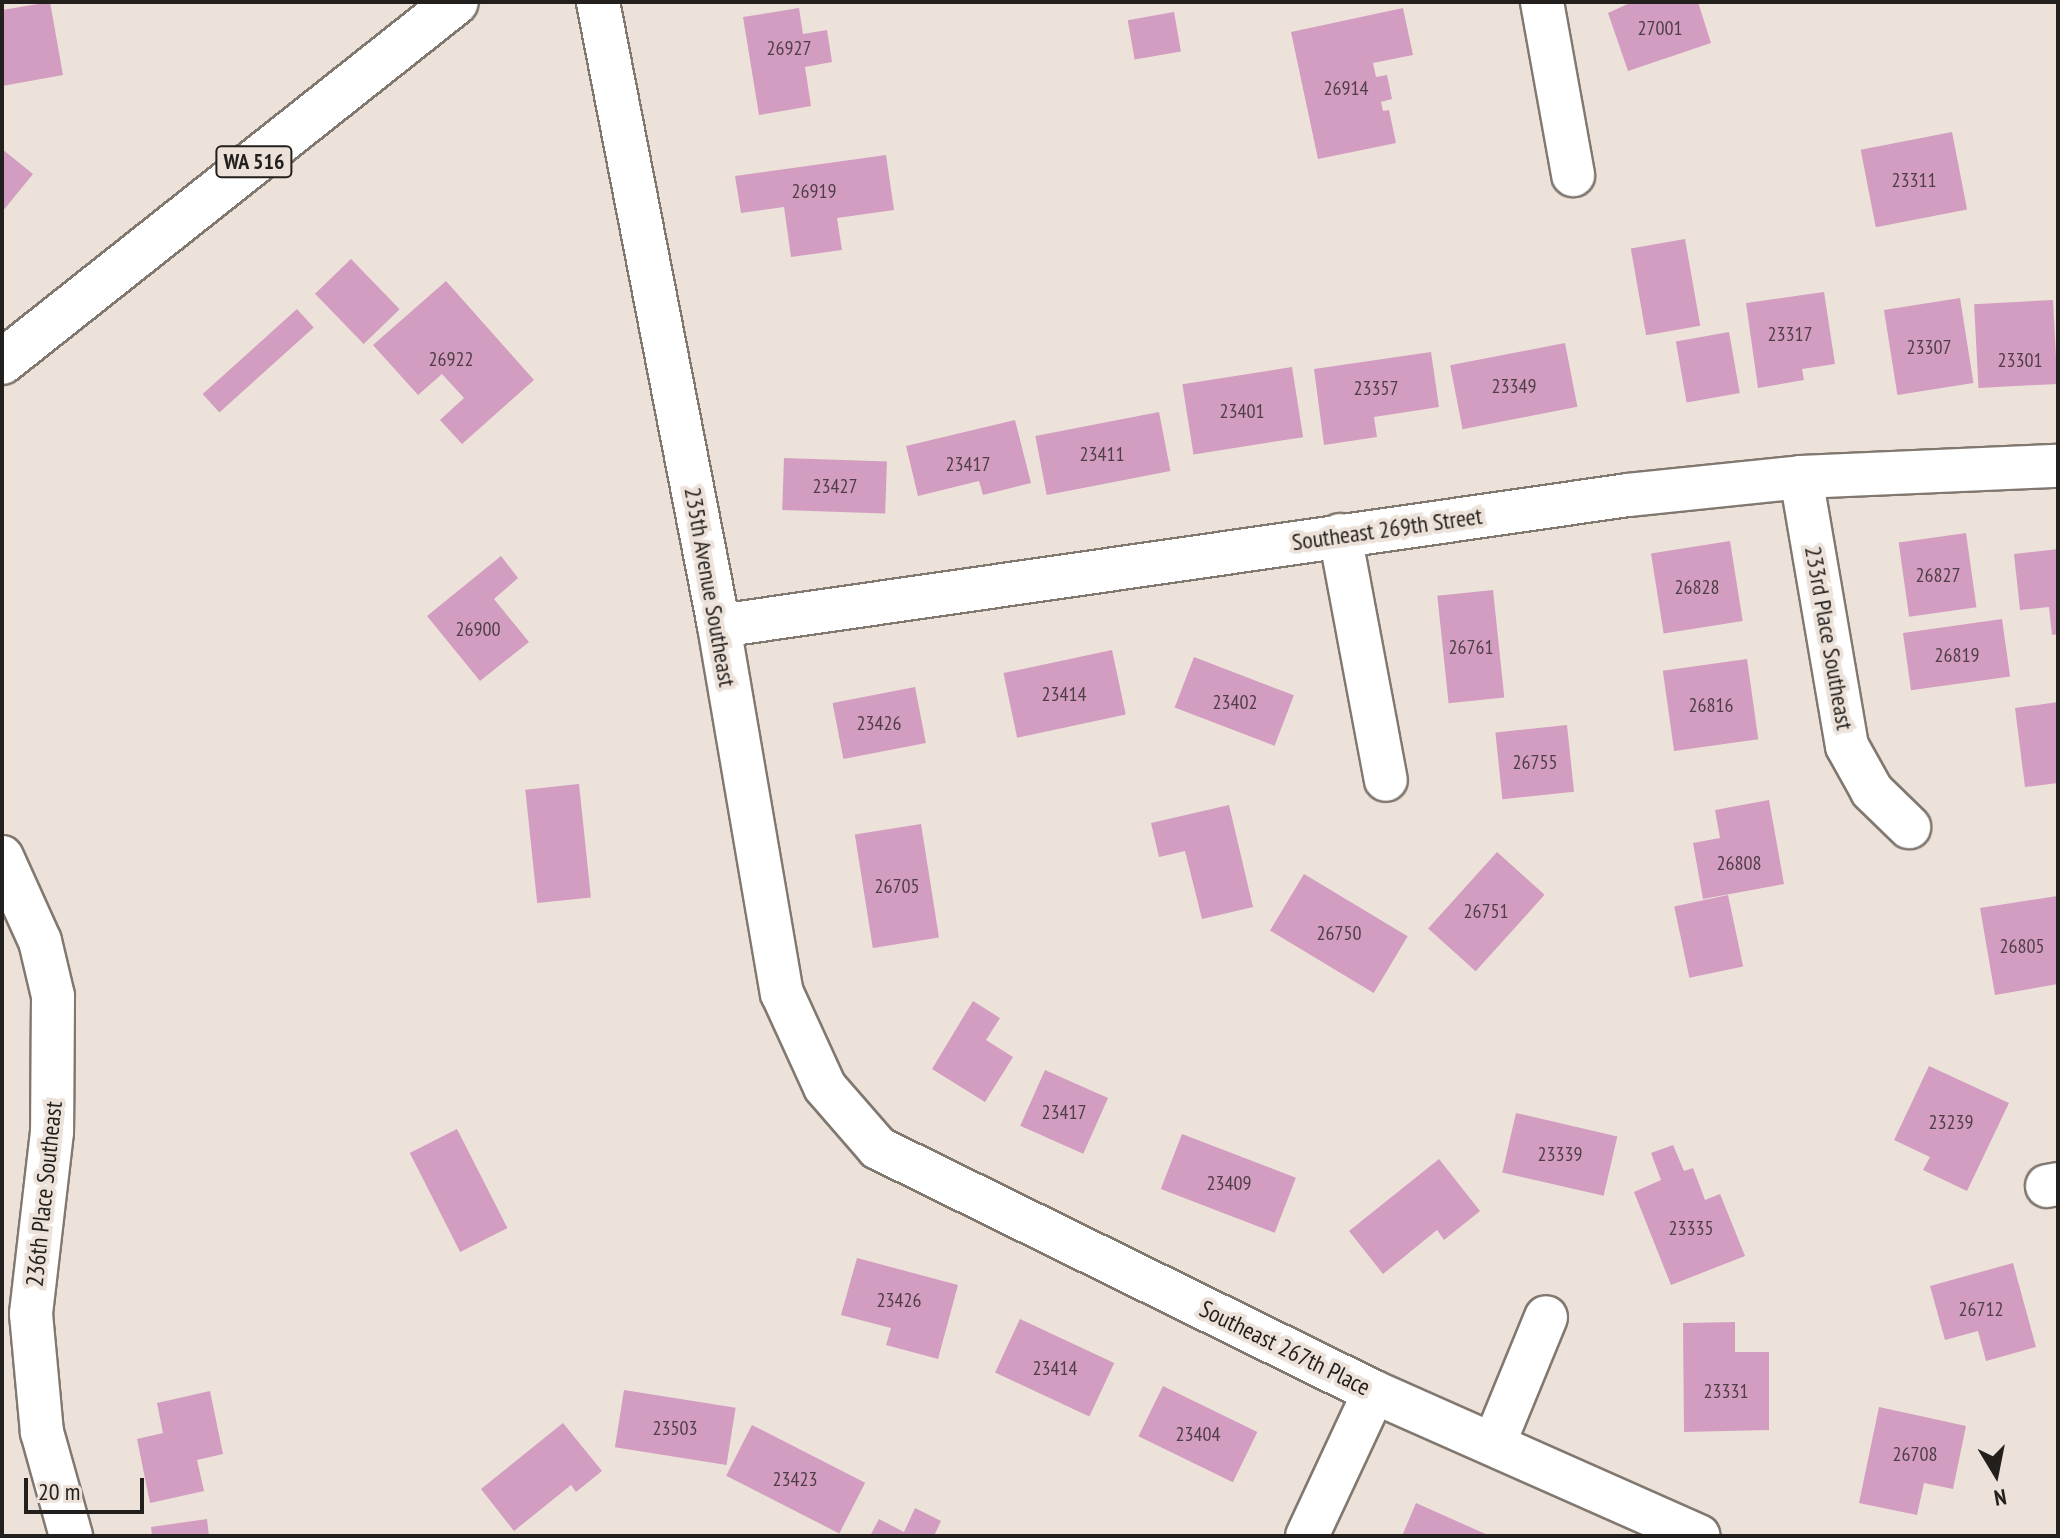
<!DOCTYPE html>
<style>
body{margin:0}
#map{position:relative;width:2060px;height:1538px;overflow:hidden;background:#ece2d9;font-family:"PT Sans Narrow",sans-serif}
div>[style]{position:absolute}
.building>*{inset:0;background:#d29dc0;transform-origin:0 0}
.roads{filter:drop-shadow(2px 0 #817870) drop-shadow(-2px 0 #817870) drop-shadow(0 2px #817870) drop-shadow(0 -2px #817870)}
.minor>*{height:42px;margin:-21px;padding:0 21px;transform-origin:21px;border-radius:21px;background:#fff}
.major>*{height:44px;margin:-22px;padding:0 22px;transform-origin:22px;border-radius:22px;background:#fff}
span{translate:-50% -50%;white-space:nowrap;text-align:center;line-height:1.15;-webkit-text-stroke:8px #ece2d9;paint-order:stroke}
.number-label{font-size:20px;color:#4f3e45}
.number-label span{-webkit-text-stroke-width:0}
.shield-label span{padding:2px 6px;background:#ece2d9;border:2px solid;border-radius:6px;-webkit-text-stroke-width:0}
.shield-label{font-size:22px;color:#231f1c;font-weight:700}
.street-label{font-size:24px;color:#231f1c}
.frame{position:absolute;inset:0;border:4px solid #231f1c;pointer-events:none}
.north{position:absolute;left:1956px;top:1434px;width:80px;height:80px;-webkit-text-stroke:6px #ece2d9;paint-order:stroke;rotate:170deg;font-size:22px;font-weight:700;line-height:32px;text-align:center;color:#231f1c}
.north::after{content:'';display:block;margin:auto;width:28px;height:36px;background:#231f1c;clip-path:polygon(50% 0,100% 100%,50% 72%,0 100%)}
.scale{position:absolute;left:24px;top:1478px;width:120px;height:36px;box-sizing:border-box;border:4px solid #231f1c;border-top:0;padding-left:10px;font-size:24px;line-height:28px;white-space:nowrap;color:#231f1c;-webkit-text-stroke:6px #ece2d9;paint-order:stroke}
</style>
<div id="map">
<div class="building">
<div style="clip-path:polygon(50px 2px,63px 75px,2px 86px,2px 10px)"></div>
<div style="clip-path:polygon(1632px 2px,1698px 2px,1711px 43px,1628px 71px,1608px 13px)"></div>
<div style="clip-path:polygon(799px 8px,803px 34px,827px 30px,832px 62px,805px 67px,811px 106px,759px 115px,743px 17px)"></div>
<div style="clip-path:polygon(1403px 8px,1413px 55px,1373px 63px,1376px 77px,1387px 75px,1392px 99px,1381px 102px,1383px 111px,1389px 110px,1396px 143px,1318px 159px,1291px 32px)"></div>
<div style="left:1174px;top:12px;width:40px;height:47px;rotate:80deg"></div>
<div style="left:1952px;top:132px;width:79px;height:93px;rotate:79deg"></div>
<div style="clip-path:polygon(2px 149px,33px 174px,2px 212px)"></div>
<div style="clip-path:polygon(886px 155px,894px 210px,837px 218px,842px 250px,791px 257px,784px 207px,741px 213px,735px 176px)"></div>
<div style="left:1685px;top:239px;width:88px;height:55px;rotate:80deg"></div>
<div style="left:351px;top:259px;width:70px;height:50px;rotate:46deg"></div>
<div style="clip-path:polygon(446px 281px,534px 380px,462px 444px,440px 420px,464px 398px,442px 374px,418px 395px,373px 345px)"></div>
<div style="clip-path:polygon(1824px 292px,1835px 364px,1802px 369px,1804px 380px,1758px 388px,1746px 303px)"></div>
<div style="left:1960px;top:298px;width:86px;height:77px;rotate:81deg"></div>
<div style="left:2053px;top:300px;width:84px;height:79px;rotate:87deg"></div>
<div style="left:297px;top:309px;width:25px;height:127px;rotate:48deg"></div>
<div style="left:1729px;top:332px;width:62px;height:54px;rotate:80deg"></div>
<div style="left:1565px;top:343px;width:65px;height:117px;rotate:79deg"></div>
<div style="clip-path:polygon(1431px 352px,1439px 407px,1374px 417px,1377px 437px,1324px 445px,1314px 369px)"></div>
<div style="left:1292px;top:367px;width:71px;height:111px;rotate:81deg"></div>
<div style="left:1159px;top:412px;width:60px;height:126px;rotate:79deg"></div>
<div style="clip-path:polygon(1015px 420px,1031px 483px,983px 495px,979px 481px,918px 496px,906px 446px)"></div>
<div style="left:784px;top:458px;width:103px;height:52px;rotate:2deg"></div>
<div style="left:1966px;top:533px;width:75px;height:68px;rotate:82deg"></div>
<div style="left:1730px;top:541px;width:81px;height:80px;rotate:81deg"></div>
<div style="clip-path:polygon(2058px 549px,2058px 634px,2052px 635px,2049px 607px,2020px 610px,2014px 554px)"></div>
<div style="clip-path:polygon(501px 556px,518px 578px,494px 599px,529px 642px,480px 681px,427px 616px)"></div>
<div style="left:1493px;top:590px;width:108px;height:56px;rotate:84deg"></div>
<div style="left:2002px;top:619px;width:58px;height:100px;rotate:82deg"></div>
<div style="left:1112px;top:650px;width:66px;height:111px;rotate:78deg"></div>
<div style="left:1194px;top:657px;width:107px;height:54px;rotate:21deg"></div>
<div style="left:1747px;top:659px;width:81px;height:85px;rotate:82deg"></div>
<div style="left:915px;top:687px;width:57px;height:84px;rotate:79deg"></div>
<div style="clip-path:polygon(2058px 702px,2058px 783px,2025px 787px,2015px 708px)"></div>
<div style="left:1567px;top:725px;width:67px;height:72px;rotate:84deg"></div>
<div style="left:579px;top:784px;width:114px;height:54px;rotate:84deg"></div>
<div style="clip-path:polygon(1769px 800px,1784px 884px,1703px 899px,1693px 843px,1720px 838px,1715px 810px)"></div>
<div style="clip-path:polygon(1229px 805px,1253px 907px,1202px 919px,1185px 851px,1159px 857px,1151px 823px)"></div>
<div style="left:921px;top:824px;width:115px;height:67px;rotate:81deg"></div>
<div style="left:1497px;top:852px;width:64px;height:103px;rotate:42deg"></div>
<div style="left:1304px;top:874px;width:121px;height:66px;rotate:31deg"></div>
<div style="left:1728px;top:895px;width:73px;height:55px;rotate:78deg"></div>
<div style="clip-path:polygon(2057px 896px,2058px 984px,1995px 995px,1980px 908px)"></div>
<div style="clip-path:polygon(973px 1001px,1000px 1018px,986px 1040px,1013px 1057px,985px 1102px,932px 1069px)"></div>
<div style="clip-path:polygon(1929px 1066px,2009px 1103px,1967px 1191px,1923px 1170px,1930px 1157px,1894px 1140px)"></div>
<div style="left:1045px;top:1070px;width:69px;height:61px;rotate:24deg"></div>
<div style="left:1516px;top:1113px;width:104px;height:61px;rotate:13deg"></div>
<div style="left:457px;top:1129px;width:111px;height:53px;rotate:63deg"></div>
<div style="left:1182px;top:1134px;width:122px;height:59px;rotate:21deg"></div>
<div style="clip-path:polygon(1673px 1145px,1684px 1171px,1693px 1168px,1705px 1200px,1720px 1194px,1745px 1256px,1671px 1285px,1634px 1192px,1661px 1180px,1651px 1153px)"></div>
<div style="clip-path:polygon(1439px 1159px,1480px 1211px,1444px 1240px,1437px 1230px,1383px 1274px,1349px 1231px)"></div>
<div style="clip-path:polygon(857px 1258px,958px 1285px,938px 1359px,886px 1345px,891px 1328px,841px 1315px)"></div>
<div style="clip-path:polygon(2013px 1263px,2036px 1347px,1986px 1361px,1978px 1331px,1945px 1340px,1930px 1286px)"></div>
<div style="left:1020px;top:1319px;width:104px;height:59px;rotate:25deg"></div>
<div style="clip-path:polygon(1735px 1322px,1735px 1352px,1769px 1352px,1769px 1430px,1684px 1432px,1683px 1323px)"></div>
<div style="left:1163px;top:1386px;width:105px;height:56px;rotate:26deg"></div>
<div style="left:624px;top:1390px;width:113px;height:58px;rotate:9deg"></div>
<div style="clip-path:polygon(210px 1391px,223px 1454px,197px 1460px,204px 1491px,150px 1503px,137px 1439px,163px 1433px,157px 1403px)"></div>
<div style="clip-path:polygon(1879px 1407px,1966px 1426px,1953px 1489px,1924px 1483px,1917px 1515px,1859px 1503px)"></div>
<div style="clip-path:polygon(563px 1423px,602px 1471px,576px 1492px,571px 1485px,514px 1531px,481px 1489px)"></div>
<div style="left:752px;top:1425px;width:127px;height:57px;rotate:27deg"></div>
<div style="clip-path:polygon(1416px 1503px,1490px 1536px,1402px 1536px)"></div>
<div style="clip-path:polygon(915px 1508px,941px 1521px,934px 1536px,870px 1536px,879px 1519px,904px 1532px)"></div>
<div style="clip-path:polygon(207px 1519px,209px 1536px,152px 1536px,151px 1527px)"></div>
</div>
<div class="roads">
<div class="minor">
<div style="left:598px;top:2px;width:636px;rotate:79.03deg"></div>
<div style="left:719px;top:626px;width:372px;rotate:80.3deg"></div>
<div style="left:782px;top:993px;width:103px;rotate:65.4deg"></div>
<div style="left:825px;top:1087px;width:81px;rotate:49deg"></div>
<div style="left:878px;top:1148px;width:553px;rotate:26.19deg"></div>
<div style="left:1374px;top:1392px;width:355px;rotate:23.9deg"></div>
<div style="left:1542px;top:2px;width:176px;rotate:79.8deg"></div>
<div style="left:1801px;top:477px;width:273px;rotate:80.3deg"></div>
<div style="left:1847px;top:746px;width:51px;rotate:60.9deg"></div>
<div style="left:1872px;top:791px;width:52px;rotate:44.2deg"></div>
<div style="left:1340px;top:535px;width:249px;rotate:79.4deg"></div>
<div style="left:719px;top:626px;width:918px;rotate:-8.2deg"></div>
<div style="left:1628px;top:495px;width:174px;rotate:-5.9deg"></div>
<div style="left:1801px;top:477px;width:257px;rotate:-2.5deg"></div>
<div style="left:2px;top:857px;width:92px;rotate:65.7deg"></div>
<div style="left:40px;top:941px;width:57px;rotate:76.7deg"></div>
<div style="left:53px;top:996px;width:136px;rotate:90.4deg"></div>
<div style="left:52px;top:1132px;width:183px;rotate:96.6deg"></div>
<div style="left:31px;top:1314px;width:119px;rotate:84.7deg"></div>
<div style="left:42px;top:1432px;width:108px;rotate:74.4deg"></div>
<div style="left:2047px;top:1186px;width:11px;rotate:-10deg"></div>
<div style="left:1494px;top:1444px;width:137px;rotate:-67.7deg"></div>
<div style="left:1307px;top:1536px;width:159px;rotate:-65deg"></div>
</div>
<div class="major">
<div style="left:2px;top:362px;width:579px;rotate:-38.41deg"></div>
</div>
</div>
<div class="number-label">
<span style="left:1660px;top:28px">27001</span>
<span style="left:789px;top:48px">26927</span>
<span style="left:1346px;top:88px">26914</span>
<span style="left:1914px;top:180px">23311</span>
<span style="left:814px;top:191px">26919</span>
<span style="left:1790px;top:334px">23317</span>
<span style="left:1929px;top:347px">23307</span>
<span style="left:451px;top:359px">26922</span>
<span style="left:2020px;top:360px">23301</span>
<span style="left:1514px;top:386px">23349</span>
<span style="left:1376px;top:388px">23357</span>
<span style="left:1242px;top:411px">23401</span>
<span style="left:1102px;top:454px">23411</span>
<span style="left:968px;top:464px">23417</span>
<span style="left:835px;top:486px">23427</span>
<span style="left:1938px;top:575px">26827</span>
<span style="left:1697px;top:587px">26828</span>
<span style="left:478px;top:629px">26900</span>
<span style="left:1471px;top:647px">26761</span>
<span style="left:1957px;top:655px">26819</span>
<span style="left:1064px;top:694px">23414</span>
<span style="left:1235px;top:702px">23402</span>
<span style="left:1711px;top:705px">26816</span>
<span style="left:879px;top:723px">23426</span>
<span style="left:1535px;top:762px">26755</span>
<span style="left:1739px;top:863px">26808</span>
<span style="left:897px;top:886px">26705</span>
<span style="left:1486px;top:911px">26751</span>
<span style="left:1339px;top:933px">26750</span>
<span style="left:2022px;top:946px">26805</span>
<span style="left:1064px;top:1112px">23417</span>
<span style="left:1951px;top:1122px">23239</span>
<span style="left:1560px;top:1154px">23339</span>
<span style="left:1229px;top:1183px">23409</span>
<span style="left:1691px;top:1228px">23335</span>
<span style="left:899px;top:1300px">23426</span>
<span style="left:1981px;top:1309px">26712</span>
<span style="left:1055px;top:1368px">23414</span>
<span style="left:1726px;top:1391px">23331</span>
<span style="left:675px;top:1428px">23503</span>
<span style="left:1198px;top:1434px">23404</span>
<span style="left:1915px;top:1454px">26708</span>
<span style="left:795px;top:1479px">23423</span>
</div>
<div class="shield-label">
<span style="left:254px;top:162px">WA 516</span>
</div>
<div class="street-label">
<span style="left:1387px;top:529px;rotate:-8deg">Southeast 269th Street</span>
<span style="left:710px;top:587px;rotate:80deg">235th Avenue Southeast</span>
<span style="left:1829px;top:638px;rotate:80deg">233rd Place Southeast</span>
<span style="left:44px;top:1194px;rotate:-84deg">236th Place Southeast</span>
<span style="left:1285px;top:1348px;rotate:26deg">Southeast 267th Place</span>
</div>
<div class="frame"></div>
<div class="north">N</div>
<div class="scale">20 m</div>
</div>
